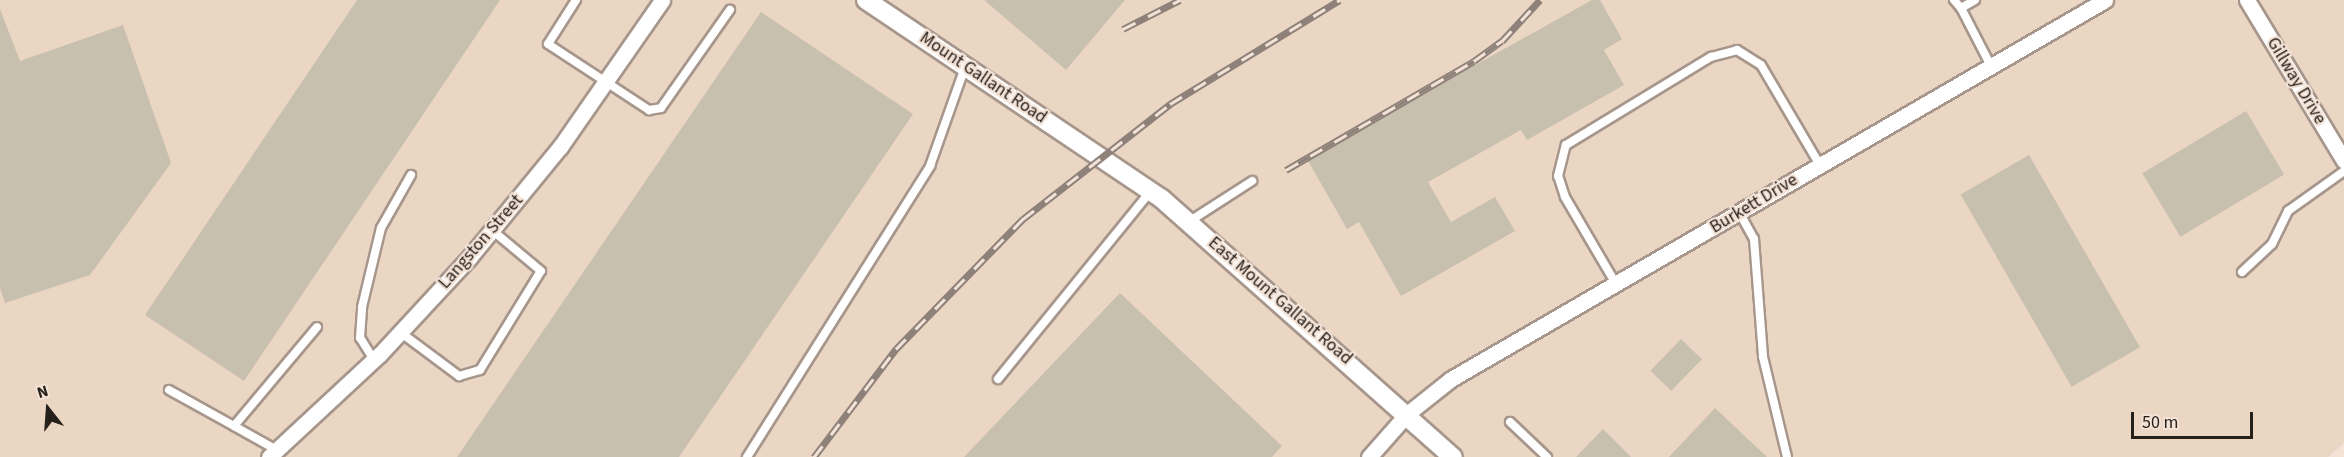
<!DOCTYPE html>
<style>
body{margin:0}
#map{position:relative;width:2344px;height:457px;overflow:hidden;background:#f3e2d6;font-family:"Source Sans 3",sans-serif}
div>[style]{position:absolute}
.built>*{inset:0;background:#ebd5c3}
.building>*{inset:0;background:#c8c0af;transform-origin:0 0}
.roads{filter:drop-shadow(2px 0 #a6968b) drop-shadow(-2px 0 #a6968b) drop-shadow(0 2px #a6968b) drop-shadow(0 -2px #a6968b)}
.service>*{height:8px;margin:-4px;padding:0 4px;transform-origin:4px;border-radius:4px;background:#fff}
.minor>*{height:15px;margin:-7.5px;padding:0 7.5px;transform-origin:7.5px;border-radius:7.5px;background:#fff}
.tertiary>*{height:18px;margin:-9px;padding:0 9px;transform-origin:9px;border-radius:9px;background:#fff}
.rail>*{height:7px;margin-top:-3.5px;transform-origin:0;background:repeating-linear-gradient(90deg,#f3e2d6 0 14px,#8d8179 0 28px);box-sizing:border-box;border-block:2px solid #8d8179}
span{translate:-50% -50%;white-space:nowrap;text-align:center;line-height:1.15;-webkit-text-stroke:4.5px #f3e2d6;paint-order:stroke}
.street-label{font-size:18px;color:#26201b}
.north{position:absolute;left:18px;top:379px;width:60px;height:60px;-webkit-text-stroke:4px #f3e2d6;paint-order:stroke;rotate:343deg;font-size:16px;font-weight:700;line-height:24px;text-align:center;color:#26201b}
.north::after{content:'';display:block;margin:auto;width:21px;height:27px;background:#26201b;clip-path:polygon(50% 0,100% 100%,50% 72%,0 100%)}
.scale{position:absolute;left:2131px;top:412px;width:122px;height:27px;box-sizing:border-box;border:3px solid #26201b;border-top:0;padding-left:8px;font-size:18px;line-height:21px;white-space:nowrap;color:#26201b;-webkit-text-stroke:4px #f3e2d6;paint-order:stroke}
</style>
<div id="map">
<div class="built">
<div style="clip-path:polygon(0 0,2344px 0,2344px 443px,2328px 457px,0 457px)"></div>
</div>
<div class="building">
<div style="clip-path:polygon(357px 0,500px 0,244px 381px,145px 315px)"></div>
<div style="clip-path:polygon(984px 0,1125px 0,1066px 70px)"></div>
<div style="clip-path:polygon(1592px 0,1600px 0,1622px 39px,1604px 50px,1624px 85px,1527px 140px,1521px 130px,1428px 182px,1451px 222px,1495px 197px,1515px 231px,1401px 296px,1359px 222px,1347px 229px,1307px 159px)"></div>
<div style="clip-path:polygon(0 9px,20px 61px,123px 25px,171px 163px,90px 275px,5px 303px,0 288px)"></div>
<div style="clip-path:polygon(761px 12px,913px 114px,679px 457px,457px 457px)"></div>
<div style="left:2246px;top:111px;width:74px;height:121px;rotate:59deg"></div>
<div style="left:2029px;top:155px;width:222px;height:79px;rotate:60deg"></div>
<div style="clip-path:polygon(1120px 293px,1282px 446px,1272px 457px,964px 457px)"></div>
<div style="left:1681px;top:339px;width:29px;height:44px;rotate:44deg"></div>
<div style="clip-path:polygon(1715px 408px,1767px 457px,1669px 457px)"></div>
<div style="clip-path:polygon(1603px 429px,1631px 457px,1576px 457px)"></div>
</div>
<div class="roads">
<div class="service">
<div style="left:576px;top:0;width:52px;rotate:122.5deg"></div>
<div style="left:548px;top:44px;width:121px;rotate:33.2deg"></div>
<div style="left:649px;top:110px;width:12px;rotate:-9deg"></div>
<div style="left:661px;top:108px;width:120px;rotate:-54.9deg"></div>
<div style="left:1954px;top:0;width:11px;rotate:49deg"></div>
<div style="left:1975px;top:0;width:16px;rotate:150deg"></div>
<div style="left:1961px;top:8px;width:65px;rotate:62.7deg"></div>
<div style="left:1739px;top:212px;width:31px;rotate:61deg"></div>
<div style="left:1754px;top:239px;width:118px;rotate:85.6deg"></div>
<div style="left:1763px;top:357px;width:103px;rotate:76.5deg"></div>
<div style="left:1190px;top:221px;width:74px;rotate:-32.8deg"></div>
<div style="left:2242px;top:272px;width:41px;rotate:-43deg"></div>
<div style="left:2272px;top:244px;width:37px;rotate:-64deg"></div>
<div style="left:2288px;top:211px;width:69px;rotate:-35.5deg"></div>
<div style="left:1616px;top:284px;width:101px;rotate:-120.4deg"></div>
<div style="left:1565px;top:197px;width:22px;rotate:-108deg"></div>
<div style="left:1558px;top:176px;width:32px;rotate:-76deg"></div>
<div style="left:1566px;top:145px;width:170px;rotate:-31.3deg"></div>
<div style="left:1711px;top:57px;width:27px;rotate:-15deg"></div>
<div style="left:1737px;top:50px;width:28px;rotate:32deg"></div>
<div style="left:1761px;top:65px;width:116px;rotate:59.5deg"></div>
<div style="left:400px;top:332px;width:74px;rotate:36.7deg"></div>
<div style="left:459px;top:376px;width:22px;rotate:-16deg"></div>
<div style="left:480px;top:370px;width:116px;rotate:-58.4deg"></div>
<div style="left:541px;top:271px;width:64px;rotate:-140.1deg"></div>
<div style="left:374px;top:360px;width:26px;rotate:-122deg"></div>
<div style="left:360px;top:338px;width:31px;rotate:-86deg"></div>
<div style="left:362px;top:307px;width:81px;rotate:-76.5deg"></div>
<div style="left:381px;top:228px;width:61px;rotate:-60.5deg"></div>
<div style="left:998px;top:379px;width:241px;rotate:-50.9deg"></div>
<div style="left:169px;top:390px;width:74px;rotate:29deg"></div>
<div style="left:234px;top:426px;width:129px;rotate:-50deg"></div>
<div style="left:1510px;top:422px;width:51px;rotate:43.4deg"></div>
<div style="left:234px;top:426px;width:49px;rotate:29.2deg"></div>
<div style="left:747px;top:457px;width:344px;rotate:-57.8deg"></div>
<div style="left:930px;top:166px;width:105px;rotate:-70.5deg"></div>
</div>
<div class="minor">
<div style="left:2247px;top:0;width:188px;rotate:58.9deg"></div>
<div style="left:269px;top:457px;width:151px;rotate:-42.9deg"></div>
<div style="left:380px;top:354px;width:131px;rotate:-47.2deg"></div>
<div style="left:469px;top:258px;width:144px;rotate:-50.7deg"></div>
<div style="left:560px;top:147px;width:179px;rotate:-55.2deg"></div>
<div style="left:1369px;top:457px;width:57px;rotate:-48.5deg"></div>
<div style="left:1407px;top:414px;width:56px;rotate:-38.5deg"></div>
<div style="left:1451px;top:379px;width:756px;rotate:-30.09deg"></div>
</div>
<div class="tertiary">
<div style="left:866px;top:0;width:357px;rotate:33.9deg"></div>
<div style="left:1162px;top:199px;width:389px;rotate:41.6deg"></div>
</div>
</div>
<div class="rail">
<div style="left:1123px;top:29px;width:64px;rotate:-27deg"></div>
<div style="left:1286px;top:170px;width:217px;rotate:-30.1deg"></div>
<div style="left:1474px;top:61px;width:34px;rotate:-36deg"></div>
<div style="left:1502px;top:41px;width:56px;rotate:-47.2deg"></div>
<div style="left:814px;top:457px;width:136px;rotate:-52.8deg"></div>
<div style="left:896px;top:349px;width:182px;rotate:-45.7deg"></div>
<div style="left:1023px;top:219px;width:187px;rotate:-38deg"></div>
<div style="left:1170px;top:104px;width:199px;rotate:-31.5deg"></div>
</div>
<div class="street-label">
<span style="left:983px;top:78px;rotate:34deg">Mount Gallant Road</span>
<span style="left:2296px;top:81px;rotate:59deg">Gillway Drive</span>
<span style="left:1754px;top:204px;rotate:-31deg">Burkett Drive</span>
<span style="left:481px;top:242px;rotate:-49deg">Langston Street</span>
<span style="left:1280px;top:301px;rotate:41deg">East Mount Gallant Road</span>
</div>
<div class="north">N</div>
<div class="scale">50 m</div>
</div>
